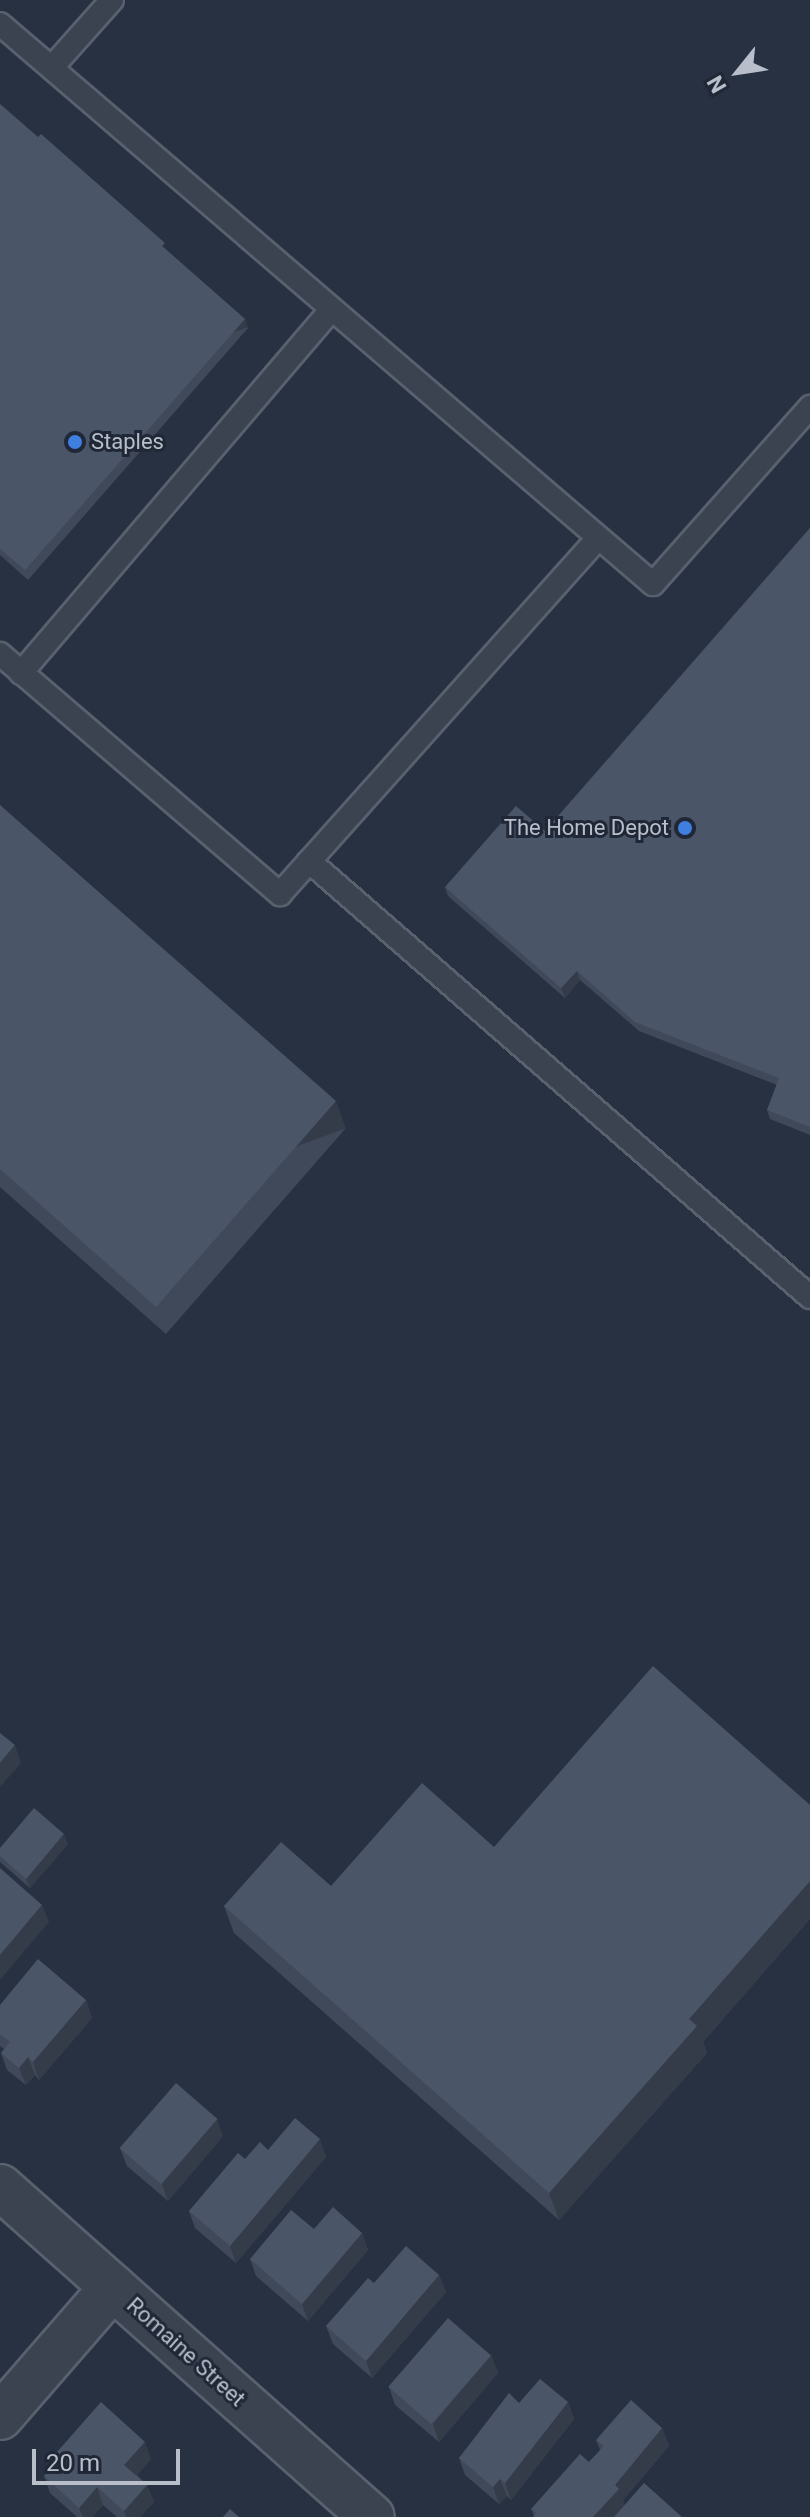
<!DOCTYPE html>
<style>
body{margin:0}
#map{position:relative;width:810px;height:2517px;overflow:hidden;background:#273142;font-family:Roboto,sans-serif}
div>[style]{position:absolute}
.roads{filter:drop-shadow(2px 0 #59616f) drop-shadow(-2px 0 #59616f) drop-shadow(0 2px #59616f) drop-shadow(0 -2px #59616f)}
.service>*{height:22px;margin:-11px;padding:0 11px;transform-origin:11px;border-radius:11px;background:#3b4351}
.minor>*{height:44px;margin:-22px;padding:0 22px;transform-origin:22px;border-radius:22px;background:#3b4351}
.wall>*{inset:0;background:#404959}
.shaded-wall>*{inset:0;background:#343c49;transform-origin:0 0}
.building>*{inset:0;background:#4b5568;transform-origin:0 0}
.dots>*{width:22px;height:22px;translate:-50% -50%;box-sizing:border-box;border:4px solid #202837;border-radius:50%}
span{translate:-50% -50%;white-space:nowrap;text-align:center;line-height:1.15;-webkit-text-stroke:6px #202837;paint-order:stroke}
.poi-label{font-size:22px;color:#b8bfcb}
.left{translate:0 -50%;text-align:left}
.right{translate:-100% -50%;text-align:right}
.street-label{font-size:22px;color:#b8bfcb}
.north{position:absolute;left:698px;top:32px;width:80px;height:80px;-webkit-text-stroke:6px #202837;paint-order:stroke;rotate:240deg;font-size:22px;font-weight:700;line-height:32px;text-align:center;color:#b8bfcb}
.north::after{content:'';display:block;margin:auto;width:28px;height:36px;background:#b8bfcb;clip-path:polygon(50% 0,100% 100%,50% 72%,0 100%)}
.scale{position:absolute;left:32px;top:2449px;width:148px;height:36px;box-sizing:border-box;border:4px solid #b8bfcb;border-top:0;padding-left:10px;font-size:24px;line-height:28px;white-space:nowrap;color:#b8bfcb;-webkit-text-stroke:6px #202837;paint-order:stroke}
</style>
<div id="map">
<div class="roads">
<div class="service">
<div style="left:0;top:24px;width:860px;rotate:40.62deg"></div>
<div style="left:653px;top:584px;width:237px;rotate:-48.4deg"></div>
<div style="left:54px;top:65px;width:87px;rotate:-48.3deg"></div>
<div style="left:0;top:654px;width:369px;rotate:40.6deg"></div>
<div style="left:280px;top:894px;width:476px;rotate:-48.2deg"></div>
<div style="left:21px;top:673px;width:476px;rotate:-49.5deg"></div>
<div style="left:309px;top:861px;width:664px;rotate:41.03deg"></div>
</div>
<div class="minor">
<div style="left:0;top:2187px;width:497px;rotate:41.6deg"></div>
<div style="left:0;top:2417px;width:172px;rotate:-49deg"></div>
</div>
</div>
<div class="wall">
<div style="clip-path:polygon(0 104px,245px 319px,248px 328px,28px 580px,0 555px)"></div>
<div style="clip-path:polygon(810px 528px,810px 1135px,770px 1119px,767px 1110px,777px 1085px,639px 1031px,580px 980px,565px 998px,448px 896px,445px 887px,545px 831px)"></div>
<div style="clip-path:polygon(0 805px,346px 1128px,166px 1334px,0 1187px)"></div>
<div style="clip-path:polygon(810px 1805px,810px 1919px,703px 2042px,707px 2053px,559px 2220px,234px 1933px,224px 1906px,331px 1886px,494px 1847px)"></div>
<div style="clip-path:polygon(68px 1844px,30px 1888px,0 1862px,0 1856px)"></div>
<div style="clip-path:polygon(86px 2000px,92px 2018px,39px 2080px,35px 2075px,26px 2085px,7px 2070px,1px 2053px,4px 2049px,0 2046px,0 2005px)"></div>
<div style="clip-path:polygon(223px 2136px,168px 2201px,127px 2166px,120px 2148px)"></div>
<div style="clip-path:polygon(268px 2150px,326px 2157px,236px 2263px,195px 2228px,189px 2211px,245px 2159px)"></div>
<div style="clip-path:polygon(362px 2233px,368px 2250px,308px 2321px,256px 2276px,250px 2259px)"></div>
<div style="clip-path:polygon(439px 2275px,446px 2292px,372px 2378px,333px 2344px,326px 2326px,374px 2283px)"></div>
<div style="clip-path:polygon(491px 2355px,498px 2373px,439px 2442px,395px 2405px,389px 2387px)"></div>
<div style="clip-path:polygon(568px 2402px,574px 2419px,511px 2500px,507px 2496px,499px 2504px,465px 2475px,459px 2458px,519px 2403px)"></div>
<div style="clip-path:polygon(662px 2428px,669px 2446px,623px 2500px,624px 2504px,534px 2516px,531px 2509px,589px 2462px,600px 2450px,596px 2440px)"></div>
<div style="clip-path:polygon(57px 2452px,151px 2459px,137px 2475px,147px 2485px,154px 2502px,140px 2517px,117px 2517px,103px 2505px,92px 2517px,77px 2517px,50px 2493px,44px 2476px,59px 2458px)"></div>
</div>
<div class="shaded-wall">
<div style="left:245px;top:319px;width:9px;height:334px;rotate:72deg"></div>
<div style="clip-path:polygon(577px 971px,580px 980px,565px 998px,561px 988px)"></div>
<div style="left:336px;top:1101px;width:29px;height:274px;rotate:70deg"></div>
<div style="clip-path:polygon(15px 1745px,21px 1763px,0 1787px,0 1763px)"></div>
<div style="clip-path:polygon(64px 1834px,68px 1844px,30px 1888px,26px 1879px)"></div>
<div style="clip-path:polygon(810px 1881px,810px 1919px,703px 2042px,707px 2053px,559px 2220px,549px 2193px,689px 2019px)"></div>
<div style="clip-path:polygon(42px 1905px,49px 1922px,0 1980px,0 1955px)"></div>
<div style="clip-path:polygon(86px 2000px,92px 2018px,39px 2080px,33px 2062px)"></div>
<div style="clip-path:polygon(28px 2057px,35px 2075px,26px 2085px,19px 2068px)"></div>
<div style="clip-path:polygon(217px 2119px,223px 2136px,168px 2201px,162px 2184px)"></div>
<div style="clip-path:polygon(320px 2139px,326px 2157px,236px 2263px,230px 2246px)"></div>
<div style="clip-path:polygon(362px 2233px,368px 2250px,308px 2321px,302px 2304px)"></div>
<div style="clip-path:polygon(439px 2275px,446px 2292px,372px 2378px,366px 2361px)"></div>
<div style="clip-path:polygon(491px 2355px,498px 2373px,439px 2442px,433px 2424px)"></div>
<div style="clip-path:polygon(568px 2402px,574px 2419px,511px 2500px,505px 2483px)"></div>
<div style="clip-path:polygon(662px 2428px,669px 2446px,623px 2500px,625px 2506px,615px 2517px,593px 2517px,615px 2485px)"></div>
<div style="clip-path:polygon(145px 2442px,151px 2459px,131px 2482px,124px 2465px)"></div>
<div style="clip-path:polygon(500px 2479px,507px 2496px,499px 2504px,493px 2487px)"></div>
<div style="clip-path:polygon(147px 2485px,154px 2502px,140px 2517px,126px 2517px,124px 2511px)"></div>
<div style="clip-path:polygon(97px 2487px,103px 2505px,92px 2517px,83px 2517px,79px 2508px)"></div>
</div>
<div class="building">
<div style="clip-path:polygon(0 104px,38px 137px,41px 134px,165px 243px,162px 246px,245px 319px,25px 570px,0 549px)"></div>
<div style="clip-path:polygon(810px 528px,810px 1127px,767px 1110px,779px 1078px,635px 1022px,577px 971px,561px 988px,445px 887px,516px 806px,545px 831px)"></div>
<div style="clip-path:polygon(0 805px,336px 1101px,156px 1307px,0 1169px)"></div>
<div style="clip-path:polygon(653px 1666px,810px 1805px,810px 1881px,689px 2019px,697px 2026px,549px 2193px,224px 1906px,281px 1842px,331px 1886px,422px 1783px,494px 1847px)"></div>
<div style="clip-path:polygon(0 1733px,15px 1745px,0 1763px)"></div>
<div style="clip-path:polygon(34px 1808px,64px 1834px,26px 1879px,0 1856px,0 1848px)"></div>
<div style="clip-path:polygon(0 1868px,42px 1905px,0 1955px)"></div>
<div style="clip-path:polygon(38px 1959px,86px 2000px,33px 2062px,28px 2057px,19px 2068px,1px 2053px,10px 2042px,0 2034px,0 2005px)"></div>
<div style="left:176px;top:2083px;width:55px;height:86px;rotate:41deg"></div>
<div style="clip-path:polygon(295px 2118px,320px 2139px,230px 2246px,189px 2211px,238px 2153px,245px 2159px,260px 2142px,268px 2150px)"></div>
<div style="clip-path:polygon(333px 2207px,362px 2233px,302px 2304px,250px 2259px,291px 2210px,314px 2229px)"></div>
<div style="clip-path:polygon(406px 2246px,439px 2275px,366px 2361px,326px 2326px,368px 2278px,374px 2283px)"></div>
<div style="left:448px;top:2318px;width:57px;height:91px;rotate:41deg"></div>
<div style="clip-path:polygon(540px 2379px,568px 2402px,505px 2483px,500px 2479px,493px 2487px,459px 2458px,509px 2393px,519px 2403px)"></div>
<div style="clip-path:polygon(631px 2400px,662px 2428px,615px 2485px,619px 2489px,593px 2517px,533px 2517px,536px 2513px,531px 2509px,580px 2454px,589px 2462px,604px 2446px,596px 2440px)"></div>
<div style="clip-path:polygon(101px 2402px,145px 2442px,124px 2465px,147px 2485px,124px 2511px,97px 2487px,79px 2508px,44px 2476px,61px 2455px,57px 2452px)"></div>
<div style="clip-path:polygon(644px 2483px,682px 2517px,614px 2517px)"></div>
<div style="clip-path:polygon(230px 2509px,239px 2517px,223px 2517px)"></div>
</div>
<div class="dots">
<div style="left:75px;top:442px;background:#3f7fe0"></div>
<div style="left:685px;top:828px;background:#3f7fe0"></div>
</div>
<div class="poi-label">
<span class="left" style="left:91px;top:442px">Staples</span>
<span class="right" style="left:669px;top:828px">The Home Depot</span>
</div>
<div class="street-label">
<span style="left:186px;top:2352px;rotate:42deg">Romaine Street</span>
</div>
<div class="north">N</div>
<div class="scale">20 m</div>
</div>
